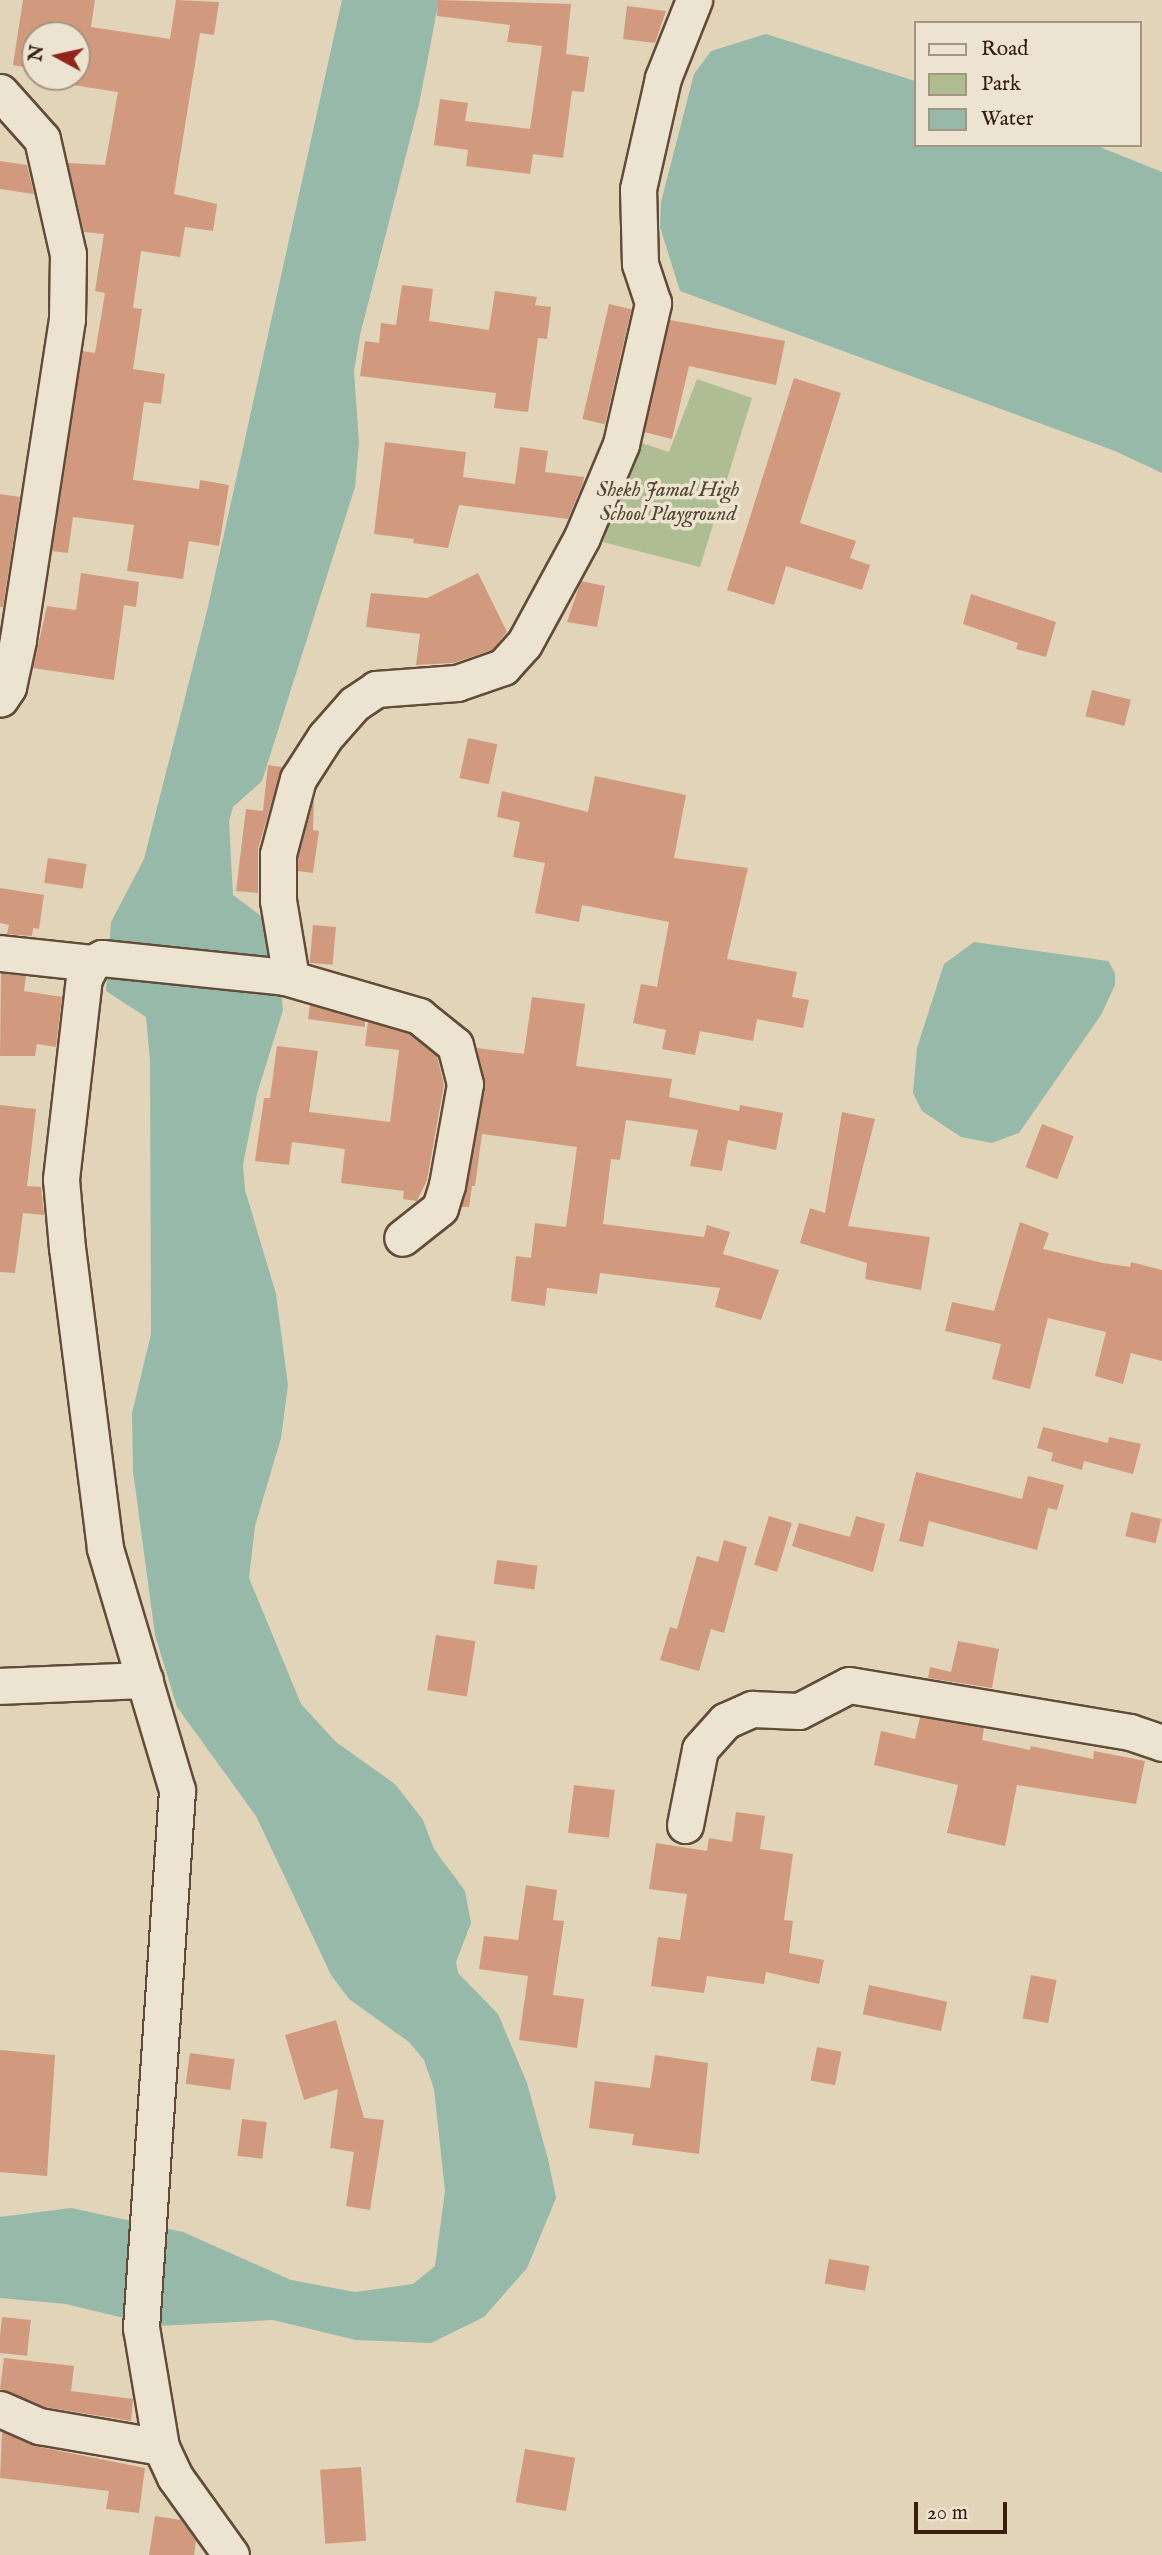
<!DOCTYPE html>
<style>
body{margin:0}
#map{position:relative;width:1162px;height:2555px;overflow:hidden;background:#e2d4b8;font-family:"IM FELL English",serif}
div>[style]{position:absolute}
.green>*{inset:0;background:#afbe92}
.water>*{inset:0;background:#96b9a9}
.building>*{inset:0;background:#d19a7f;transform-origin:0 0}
.roads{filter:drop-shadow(2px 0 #624c39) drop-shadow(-2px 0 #624c39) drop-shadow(0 2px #624c39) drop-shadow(0 -2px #624c39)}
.street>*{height:35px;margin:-17.5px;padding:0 17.5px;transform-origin:17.5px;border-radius:17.5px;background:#ece3d1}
span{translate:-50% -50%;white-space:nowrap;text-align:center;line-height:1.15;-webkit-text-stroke:7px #ece3d1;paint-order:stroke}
.park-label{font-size:21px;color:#554630;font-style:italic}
.legend{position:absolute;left:914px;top:21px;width:228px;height:126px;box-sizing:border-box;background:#ece3d1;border:2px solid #a49483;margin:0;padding:9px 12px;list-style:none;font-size:21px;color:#371e0f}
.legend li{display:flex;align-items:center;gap:14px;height:35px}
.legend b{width:35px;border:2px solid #a49483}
.north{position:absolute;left:21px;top:21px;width:70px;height:70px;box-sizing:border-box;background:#ece3d1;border:2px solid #a49483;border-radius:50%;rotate:278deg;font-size:19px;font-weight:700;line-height:28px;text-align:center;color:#371e0f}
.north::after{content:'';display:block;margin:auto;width:24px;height:32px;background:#8f2418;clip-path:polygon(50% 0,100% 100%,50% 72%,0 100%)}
.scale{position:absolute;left:914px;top:2502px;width:93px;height:32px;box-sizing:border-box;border:4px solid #371e0f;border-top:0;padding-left:9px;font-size:21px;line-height:24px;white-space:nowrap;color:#371e0f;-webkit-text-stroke:5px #ece3d1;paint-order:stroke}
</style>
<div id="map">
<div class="green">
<div style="clip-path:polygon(697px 379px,752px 398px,700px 567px,603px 542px,636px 441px,669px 452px)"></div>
</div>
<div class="water">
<div style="clip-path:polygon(342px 0,439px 0,419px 104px,360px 335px,354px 371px,359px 443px,355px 487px,262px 781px,233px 807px,229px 821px,233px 895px,261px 916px,278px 952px,283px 1010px,257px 1094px,243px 1165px,245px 1190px,276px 1294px,288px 1385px,281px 1438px,255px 1526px,249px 1578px,301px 1704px,336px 1742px,395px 1784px,423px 1820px,434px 1849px,465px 1891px,471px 1923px,456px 1962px,458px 1973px,498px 2014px,527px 2083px,548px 2159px,556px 2198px,527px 2268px,484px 2317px,431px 2343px,356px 2340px,273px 2320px,157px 2326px,66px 2304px,0 2298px,0 2217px,71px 2208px,183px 2232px,291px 2280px,355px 2292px,413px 2284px,435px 2266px,445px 2191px,434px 2089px,424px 2060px,409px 2042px,349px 1999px,331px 1975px,256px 1816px,177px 1707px,155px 1635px,133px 1471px,132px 1413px,151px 1334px,150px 1060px,146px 1017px,106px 991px,111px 922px,144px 859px,207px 611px)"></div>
<div style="clip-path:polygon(766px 34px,915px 81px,915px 145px,1095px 145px,1162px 172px,1162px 473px,1115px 451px,680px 291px,660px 227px,661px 202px,694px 74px,711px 51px)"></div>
<div style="clip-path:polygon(974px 942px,1108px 961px,1115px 973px,1115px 985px,1101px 1015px,1019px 1133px,992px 1143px,961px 1137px,922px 1111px,913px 1093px,917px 1048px,944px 964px)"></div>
</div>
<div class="building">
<div style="clip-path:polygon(23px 0,95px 0,91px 27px,170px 39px,176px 0,219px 2px,214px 35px,200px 33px,174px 194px,217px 204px,213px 231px,185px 227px,180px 257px,141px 251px,133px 308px,142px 309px,133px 369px,165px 374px,161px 404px,144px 402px,133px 480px,199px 489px,200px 480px,229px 485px,219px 546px,189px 541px,183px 579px,127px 571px,134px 525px,73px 517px,68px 553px,52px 551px,82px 351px,95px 353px,105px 293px,95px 291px,104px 234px,84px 232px,68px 163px,105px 165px,118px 92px,60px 83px,61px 77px,77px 77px,77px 35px,35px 35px,35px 69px,13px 65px)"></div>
<div style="clip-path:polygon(438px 0,571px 4px,566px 54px,589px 57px,584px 92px,572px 91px,563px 158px,533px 154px,530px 174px,466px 166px,468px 150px,434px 145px,440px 99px,468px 103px,465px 121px,530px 129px,542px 46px,507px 42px,510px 25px,437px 16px)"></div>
<div style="clip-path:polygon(627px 6px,666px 11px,655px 43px,623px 39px)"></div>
<div style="clip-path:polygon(0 161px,27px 165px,34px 194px,0 189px)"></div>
<div style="clip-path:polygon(402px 285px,433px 289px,429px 321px,489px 330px,495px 291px,537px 297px,535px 305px,551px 307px,547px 339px,538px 338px,528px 412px,494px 408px,496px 393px,360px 376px,365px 341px,379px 343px,381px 323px,396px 325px)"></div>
<div style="left:609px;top:304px;width:23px;height:118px;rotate:13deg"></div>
<div style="clip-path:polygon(670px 320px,785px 341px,776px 385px,689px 366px,672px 439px,644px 432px)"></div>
<div style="clip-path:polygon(794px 378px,841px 393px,800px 523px,856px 541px,850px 558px,870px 565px,862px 590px,786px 566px,774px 605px,727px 590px)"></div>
<div style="clip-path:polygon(385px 442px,466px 452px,463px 477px,515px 484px,520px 447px,548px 451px,545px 472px,584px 477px,583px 483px,568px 519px,459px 505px,448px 548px,413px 543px,414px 539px,374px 534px)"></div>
<div style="clip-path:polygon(0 494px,20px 497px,3px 607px,0 607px)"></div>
<div style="clip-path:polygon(81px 573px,139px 582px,136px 607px,124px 605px,114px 680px,33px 668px,47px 606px,76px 610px)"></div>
<div style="clip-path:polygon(478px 573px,507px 632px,492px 650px,453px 663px,416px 665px,420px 634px,366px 627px,371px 593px,427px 598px)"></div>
<div style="clip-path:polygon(581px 581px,605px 586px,597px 627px,567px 622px)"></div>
<div style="clip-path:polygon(971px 594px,1056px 622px,1046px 657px,1016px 649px,1018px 643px,963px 624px)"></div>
<div style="left:1092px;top:690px;width:40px;height:27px;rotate:14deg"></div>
<div style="left:468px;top:738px;width:30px;height:41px;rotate:12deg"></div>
<div style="clip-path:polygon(268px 765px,282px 767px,258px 849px,258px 893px,236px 891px,246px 809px,263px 811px)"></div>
<div style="clip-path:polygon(595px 776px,686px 795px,674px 858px,748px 868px,727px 959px,797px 972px,792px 997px,809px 1000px,803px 1028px,757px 1019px,753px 1041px,700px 1031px,695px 1055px,662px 1049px,666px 1030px,633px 1023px,641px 984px,657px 987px,669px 922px,582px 905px,579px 922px,535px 913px,545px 863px,513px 857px,520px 822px,497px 817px,502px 791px,588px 812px)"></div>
<div style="clip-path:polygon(314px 799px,313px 830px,319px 831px,313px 873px,298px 871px,298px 857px)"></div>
<div style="left:48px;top:858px;width:39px;height:25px;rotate:9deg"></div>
<div style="clip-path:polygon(0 888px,44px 895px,39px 929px,33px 928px,32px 936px,7px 934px,9px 925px,0 923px)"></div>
<div style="left:313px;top:925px;width:23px;height:38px;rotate:5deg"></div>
<div style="clip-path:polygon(1px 973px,26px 976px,24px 991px,62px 997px,56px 1047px,37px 1044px,35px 1056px,0 1056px)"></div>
<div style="clip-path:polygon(532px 997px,585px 1004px,576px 1066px,672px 1079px,669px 1097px,739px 1111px,740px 1105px,783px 1113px,776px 1150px,728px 1140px,722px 1171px,690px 1166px,698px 1130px,626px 1120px,620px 1160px,611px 1159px,603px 1224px,704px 1237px,707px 1225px,730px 1232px,723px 1254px,779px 1270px,761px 1320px,715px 1307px,720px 1288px,600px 1273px,597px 1294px,547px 1288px,545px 1306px,511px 1301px,516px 1256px,531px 1258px,535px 1223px,566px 1227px,577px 1147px,482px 1134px,475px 1186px,472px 1186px,469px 1207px,461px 1207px,485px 1088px,477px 1048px,524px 1054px)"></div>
<div style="clip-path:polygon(310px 1005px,365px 1021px,365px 1027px,308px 1019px)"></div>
<div style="clip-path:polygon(368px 1022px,410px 1034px,437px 1056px,444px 1085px,427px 1180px,417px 1201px,403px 1199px,404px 1191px,341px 1183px,345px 1149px,292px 1142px,289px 1165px,255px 1161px,264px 1098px,270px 1098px,277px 1046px,318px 1051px,309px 1112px,390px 1122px,399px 1050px,365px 1046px)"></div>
<div style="clip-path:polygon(0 1105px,36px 1109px,27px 1186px,41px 1187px,44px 1215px,23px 1213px,15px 1273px,0 1272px)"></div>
<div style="clip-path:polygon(842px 1112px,875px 1119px,848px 1226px,930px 1237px,921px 1290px,865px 1279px,867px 1263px,800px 1243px,810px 1208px,825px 1213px)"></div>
<div style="left:1042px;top:1124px;width:34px;height:46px;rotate:21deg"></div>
<div style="clip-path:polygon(1020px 1222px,1049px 1233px,1043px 1249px,1103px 1263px,1130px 1267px,1131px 1262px,1162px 1270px,1162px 1361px,1131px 1353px,1123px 1384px,1095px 1376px,1106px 1332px,1048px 1318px,1030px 1389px,992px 1379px,1001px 1344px,945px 1331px,952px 1302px,994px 1311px)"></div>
<div style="clip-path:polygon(1043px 1427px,1108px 1443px,1109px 1437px,1141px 1444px,1133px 1474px,1084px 1461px,1082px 1470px,1051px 1461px,1053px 1453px,1037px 1448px)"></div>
<div style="clip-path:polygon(916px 1472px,1022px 1499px,1028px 1476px,1064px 1485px,1057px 1510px,1048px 1508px,1037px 1550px,929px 1521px,923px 1547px,899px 1541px)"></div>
<div style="left:1131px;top:1512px;width:31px;height:25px;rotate:13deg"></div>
<div style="left:769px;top:1516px;width:24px;height:51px;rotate:17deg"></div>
<div style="clip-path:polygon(856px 1516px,885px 1524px,873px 1572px,792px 1546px,799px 1523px,850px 1537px)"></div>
<div style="clip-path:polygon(724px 1540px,747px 1547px,724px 1633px,711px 1629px,699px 1671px,660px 1660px,670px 1627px,677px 1629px,697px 1556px,718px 1562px)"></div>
<div style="left:497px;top:1560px;width:41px;height:24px;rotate:8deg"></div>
<div style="left:436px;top:1635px;width:40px;height:56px;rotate:9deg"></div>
<div style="clip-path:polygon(958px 1641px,999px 1649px,992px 1688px,928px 1678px,930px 1667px,951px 1672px)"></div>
<div style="clip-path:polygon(920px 1717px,984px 1728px,982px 1740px,1030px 1750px,1031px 1746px,1093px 1759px,1094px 1751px,1145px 1761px,1136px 1804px,1017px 1785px,1005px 1846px,947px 1833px,958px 1785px,874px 1765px,881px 1731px,915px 1739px)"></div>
<div style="left:574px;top:1785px;width:41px;height:48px;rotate:7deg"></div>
<div style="clip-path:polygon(736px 1812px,765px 1816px,760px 1849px,793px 1854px,784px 1920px,793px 1921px,789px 1953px,824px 1960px,819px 1984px,766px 1972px,764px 1984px,707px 1976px,704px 1993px,651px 1986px,658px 1937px,680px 1940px,687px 1894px,649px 1889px,656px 1843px,707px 1851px,709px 1838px,732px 1842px)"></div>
<div style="clip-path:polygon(526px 1885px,557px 1890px,553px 1920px,564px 1921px,553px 1995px,584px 1999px,577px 2048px,519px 2040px,528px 1976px,479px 1969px,484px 1936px,518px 1940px)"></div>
<div style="left:1031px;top:1975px;width:26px;height:44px;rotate:11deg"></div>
<div style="left:869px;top:1985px;width:80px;height:30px;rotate:12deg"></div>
<div style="clip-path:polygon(336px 2020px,364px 2118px,384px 2120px,370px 2210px,346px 2206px,354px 2152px,330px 2148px,338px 2089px,304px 2100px,285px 2035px)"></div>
<div style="left:817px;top:2047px;width:25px;height:34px;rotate:11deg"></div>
<div style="clip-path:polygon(0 2050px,55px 2055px,47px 2176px,0 2172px)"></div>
<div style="left:190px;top:2053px;width:45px;height:31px;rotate:8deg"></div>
<div style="clip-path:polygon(655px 2055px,708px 2063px,699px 2154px,632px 2145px,634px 2134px,589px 2128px,595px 2081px,650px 2088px)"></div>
<div style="left:242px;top:2119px;width:25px;height:37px;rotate:7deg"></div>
<div style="left:829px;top:2259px;width:41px;height:25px;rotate:10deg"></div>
<div style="left:2px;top:2317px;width:29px;height:36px;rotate:6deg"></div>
<div style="clip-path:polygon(4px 2358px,74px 2366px,71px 2391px,133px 2399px,131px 2421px,45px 2407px,0 2389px)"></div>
<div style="clip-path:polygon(2px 2432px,35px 2446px,145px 2468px,139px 2513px,106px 2509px,109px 2491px,0 2478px)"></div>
<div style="left:525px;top:2449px;width:51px;height:54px;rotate:10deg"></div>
<div style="left:361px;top:2467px;width:74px;height:41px;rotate:86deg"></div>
<div style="clip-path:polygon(155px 2516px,181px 2520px,196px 2541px,194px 2555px,149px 2555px)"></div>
</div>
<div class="roads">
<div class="street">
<div style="left:0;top:92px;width:63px;rotate:48.2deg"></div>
<div style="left:42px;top:139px;width:118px;rotate:77.3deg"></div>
<div style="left:68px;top:254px;width:65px;rotate:90.9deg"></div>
<div style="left:67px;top:319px;width:325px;rotate:98.7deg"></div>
<div style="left:18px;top:640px;width:48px;rotate:102deg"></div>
<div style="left:8px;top:687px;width:14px;rotate:124deg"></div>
<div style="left:0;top:953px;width:93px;rotate:6.2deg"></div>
<div style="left:285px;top:977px;width:140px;rotate:16.2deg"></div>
<div style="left:419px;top:1016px;width:46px;rotate:38.9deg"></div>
<div style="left:455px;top:1045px;width:40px;rotate:75.6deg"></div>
<div style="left:465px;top:1084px;width:103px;rotate:100.1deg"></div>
<div style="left:447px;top:1185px;width:24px;rotate:107deg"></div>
<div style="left:440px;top:1208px;width:48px;rotate:141.7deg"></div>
<div style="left:0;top:1686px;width:145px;rotate:-2.4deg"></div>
<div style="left:685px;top:1825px;width:77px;rotate:-78.8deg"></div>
<div style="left:700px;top:1749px;width:38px;rotate:-48deg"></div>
<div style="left:725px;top:1721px;width:30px;rotate:-24deg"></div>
<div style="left:752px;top:1709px;width:47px;rotate:2.4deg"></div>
<div style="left:799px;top:1711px;width:56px;rotate:-27.5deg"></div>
<div style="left:849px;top:1685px;width:285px;rotate:9.5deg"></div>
<div style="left:1130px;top:1732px;width:34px;rotate:19deg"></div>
<div style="left:0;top:2409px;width:43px;rotate:23.6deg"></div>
<div style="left:39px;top:2426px;width:124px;rotate:9.8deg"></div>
<div style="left:231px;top:2555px;width:96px;rotate:-125.7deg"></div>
<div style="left:175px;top:2477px;width:33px;rotate:-115deg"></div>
<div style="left:161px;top:2447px;width:121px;rotate:-99.5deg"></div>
<div style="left:141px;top:2328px;width:539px;rotate:-86.17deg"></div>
<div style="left:177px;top:1790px;width:252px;rotate:-106.6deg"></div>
<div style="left:105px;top:1548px;width:302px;rotate:-97.2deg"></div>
<div style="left:67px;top:1248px;width:69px;rotate:-95deg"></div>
<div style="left:61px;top:1179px;width:202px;rotate:-83.5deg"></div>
<div style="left:84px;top:978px;width:17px;rotate:-62deg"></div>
<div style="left:92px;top:963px;width:11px;rotate:-27deg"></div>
<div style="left:102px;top:958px;width:184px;rotate:5.9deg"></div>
<div style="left:285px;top:977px;width:7px;rotate:-45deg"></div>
<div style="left:290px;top:972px;width:73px;rotate:-99.5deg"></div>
<div style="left:278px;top:900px;width:46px;rotate:-90deg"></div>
<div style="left:278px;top:854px;width:78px;rotate:-75.1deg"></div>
<div style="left:298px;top:779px;width:50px;rotate:-57.3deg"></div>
<div style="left:325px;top:737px;width:44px;rotate:-48.7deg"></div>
<div style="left:354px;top:704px;width:27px;rotate:-34deg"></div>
<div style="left:376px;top:689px;width:81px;rotate:-4.2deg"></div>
<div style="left:457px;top:683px;width:49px;rotate:-19.2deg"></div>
<div style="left:503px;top:667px;width:31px;rotate:-48deg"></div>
<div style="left:524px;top:644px;width:122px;rotate:-61.5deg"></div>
<div style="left:582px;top:537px;width:101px;rotate:-67.2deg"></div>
<div style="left:621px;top:444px;width:145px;rotate:-77.2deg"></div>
<div style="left:653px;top:303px;width:41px;rotate:-108.4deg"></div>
<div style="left:640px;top:264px;width:75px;rotate:-91.5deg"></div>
<div style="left:638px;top:189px;width:114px;rotate:-77.3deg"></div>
<div style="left:663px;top:78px;width:84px;rotate:-68.3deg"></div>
</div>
</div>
<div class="park-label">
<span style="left:668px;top:503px">Shekh Jamal High<br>School Playground</span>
</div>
<ul class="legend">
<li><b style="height:9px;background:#ece3d1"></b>Road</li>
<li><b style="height:19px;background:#afbe92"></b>Park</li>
<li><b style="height:19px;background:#96b9a9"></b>Water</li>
</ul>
<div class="north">N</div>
<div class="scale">20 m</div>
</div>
